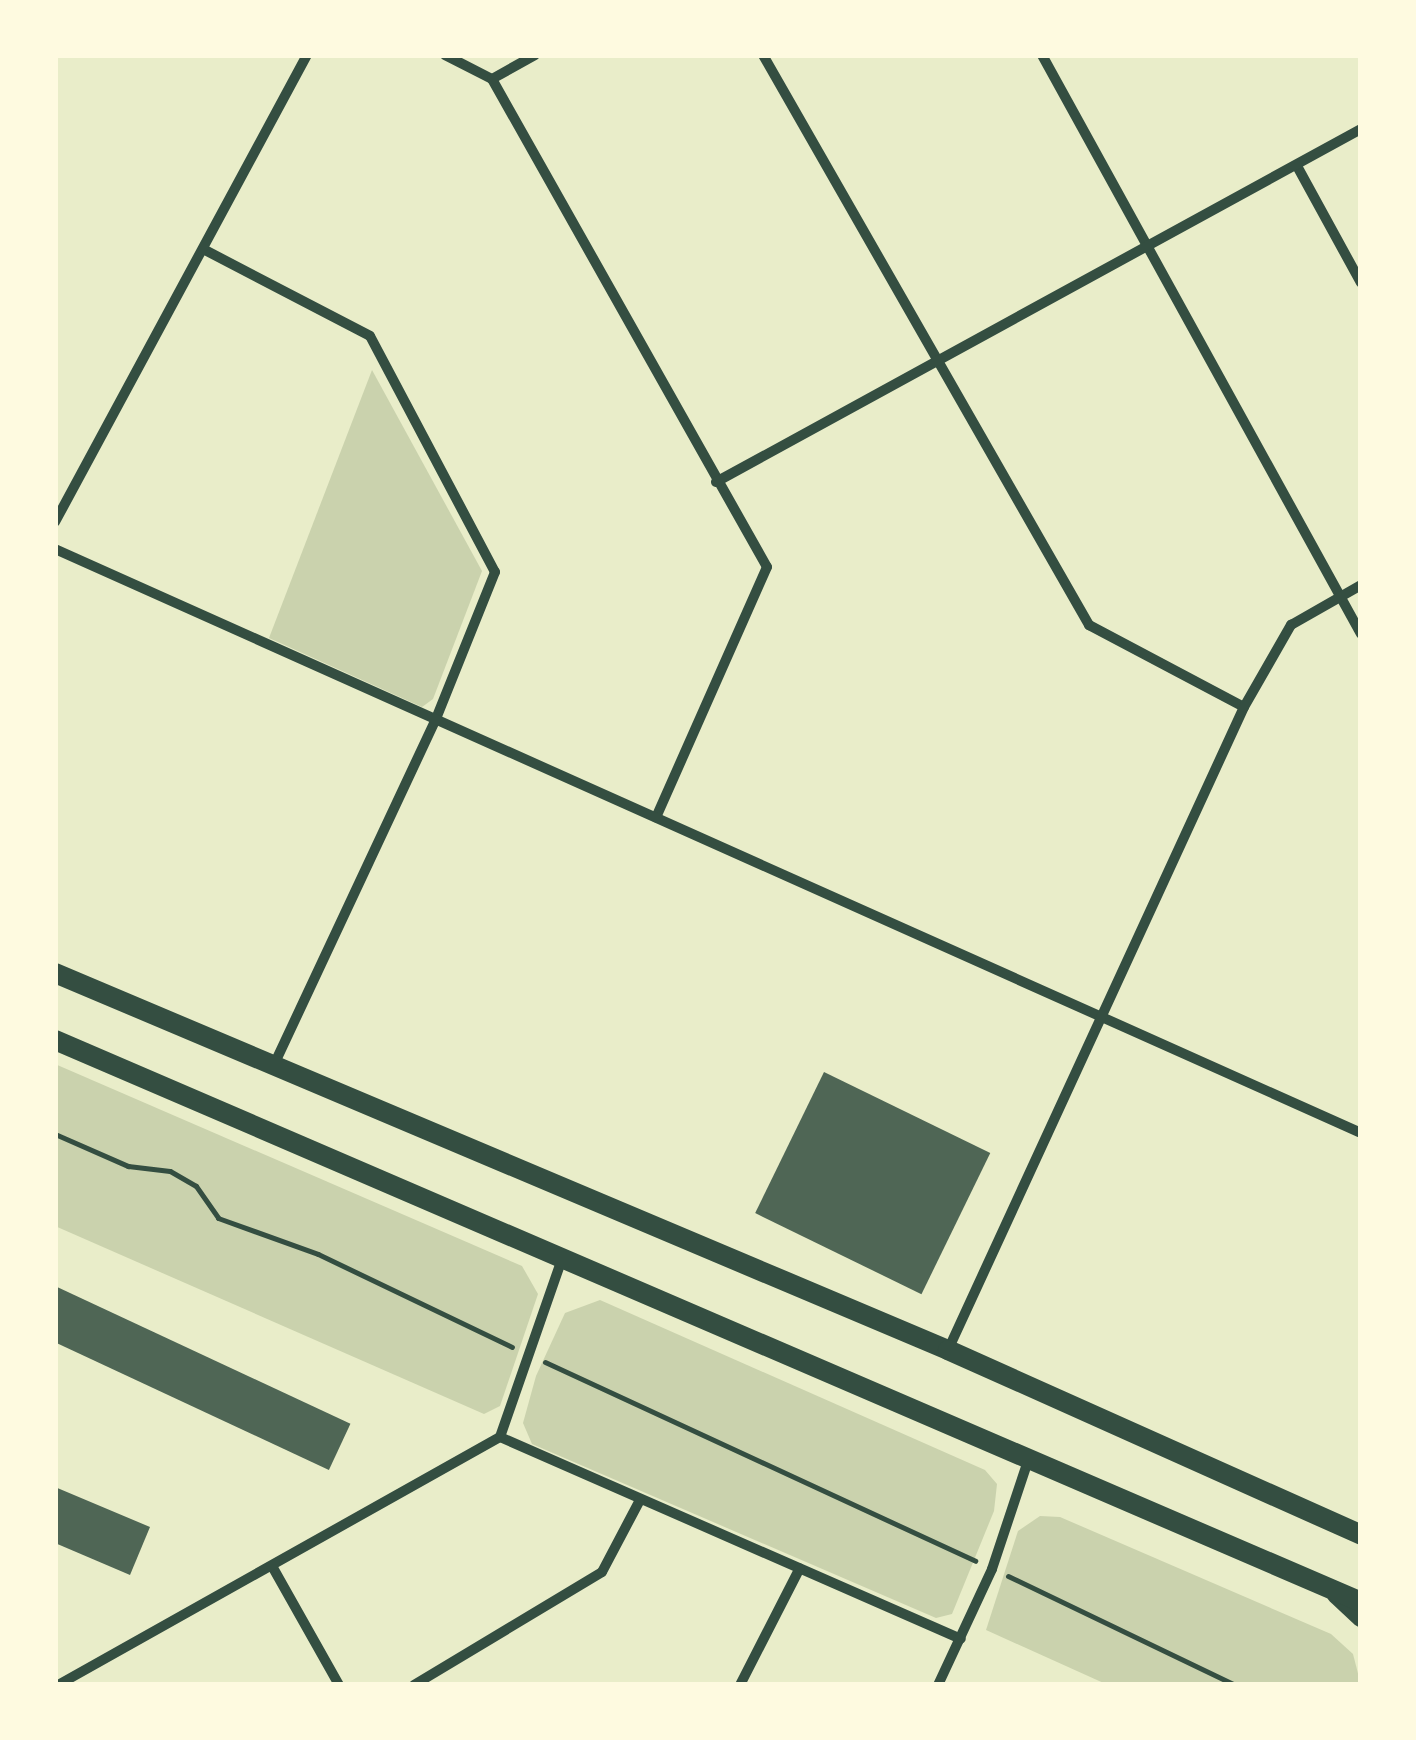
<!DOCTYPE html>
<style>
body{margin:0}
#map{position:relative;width:1416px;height:1740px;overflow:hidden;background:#e9edc9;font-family:"DM Sans",sans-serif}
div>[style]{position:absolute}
.green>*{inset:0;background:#cad2ad}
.building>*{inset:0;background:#4f6655;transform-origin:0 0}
.path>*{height:5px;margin:-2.5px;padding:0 2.5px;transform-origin:2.5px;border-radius:2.5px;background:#344e41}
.minor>*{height:10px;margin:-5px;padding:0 5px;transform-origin:5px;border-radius:5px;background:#344e41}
.tertiary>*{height:18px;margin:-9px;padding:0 9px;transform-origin:9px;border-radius:9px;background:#344e41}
.secondary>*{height:20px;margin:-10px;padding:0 10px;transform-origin:10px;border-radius:10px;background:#344e41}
span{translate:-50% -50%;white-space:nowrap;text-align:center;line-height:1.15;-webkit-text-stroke:8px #fefae0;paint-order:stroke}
.frame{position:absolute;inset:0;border:58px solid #fefae0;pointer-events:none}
</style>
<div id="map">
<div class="green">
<div style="clip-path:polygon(372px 370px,482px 571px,433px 699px,422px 707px,269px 638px)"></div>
<div style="clip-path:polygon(55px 1064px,522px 1266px,538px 1294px,500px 1406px,484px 1414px,55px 1226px)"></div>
<div style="clip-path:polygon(600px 1300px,985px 1470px,997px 1484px,994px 1511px,952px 1614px,936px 1618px,532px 1444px,523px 1423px,536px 1376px,565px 1313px)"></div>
<div style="clip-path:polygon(1040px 1516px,1060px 1517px,1331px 1634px,1353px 1654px,1361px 1685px,1108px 1685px,986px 1630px,1018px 1531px)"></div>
</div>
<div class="building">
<div style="left:824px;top:1072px;width:185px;height:157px;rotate:26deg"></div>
<div style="left:55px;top:1286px;width:326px;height:51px;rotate:25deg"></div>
<div style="clip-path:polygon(55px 1487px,150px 1527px,130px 1575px,55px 1543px)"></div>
</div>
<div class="path">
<div style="left:55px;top:1134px;width:80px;rotate:23.7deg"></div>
<div style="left:128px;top:1166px;width:42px;rotate:6.8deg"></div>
<div style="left:170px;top:1171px;width:30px;rotate:30deg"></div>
<div style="left:196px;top:1186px;width:39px;rotate:55deg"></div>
<div style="left:218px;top:1218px;width:106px;rotate:19.8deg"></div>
<div style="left:318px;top:1254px;width:215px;rotate:25.6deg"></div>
<div style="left:545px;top:1362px;width:474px;rotate:24.8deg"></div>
<div style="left:1008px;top:1576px;width:252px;rotate:25.6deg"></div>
</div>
<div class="minor">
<div style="left:445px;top:55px;width:53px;rotate:27.1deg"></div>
<div style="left:492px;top:79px;width:560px;rotate:60.6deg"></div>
<div style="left:767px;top:567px;width:274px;rotate:113.9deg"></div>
<div style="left:763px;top:55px;width:657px;rotate:60.23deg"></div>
<div style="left:1089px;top:625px;width:175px;rotate:27.9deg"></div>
<div style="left:1042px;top:55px;width:661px;rotate:61.15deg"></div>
<div style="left:492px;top:79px;width:49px;rotate:-29.2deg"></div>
<div style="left:1297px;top:166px;width:133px;rotate:61.3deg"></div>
<div style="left:203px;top:249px;width:188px;rotate:27.5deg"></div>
<div style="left:370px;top:336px;width:267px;rotate:62.1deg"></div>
<div style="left:495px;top:572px;width:161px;rotate:111.9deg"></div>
<div style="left:435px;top:721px;width:380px;rotate:115.1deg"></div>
<div style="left:716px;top:482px;width:735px;rotate:-28.69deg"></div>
<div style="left:55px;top:522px;width:531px;rotate:-61.65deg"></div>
<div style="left:55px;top:549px;width:1431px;rotate:24.09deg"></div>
<div style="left:948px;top:1350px;width:708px;rotate:-65.28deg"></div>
<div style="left:1244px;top:707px;width:95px;rotate:-60.2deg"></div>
<div style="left:1291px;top:625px;width:81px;rotate:-29.7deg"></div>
<div style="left:500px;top:1437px;width:503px;rotate:23.66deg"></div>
<div style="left:272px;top:1566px;width:137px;rotate:60.6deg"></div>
<div style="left:58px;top:1685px;width:507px;rotate:-29.3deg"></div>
<div style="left:500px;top:1437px;width:185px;rotate:-70.8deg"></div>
<div style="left:414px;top:1685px;width:219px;rotate:-31deg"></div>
<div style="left:602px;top:1572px;width:81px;rotate:-62.2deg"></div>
<div style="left:740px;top:1685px;width:131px;rotate:-62.9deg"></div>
<div style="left:938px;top:1685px;width:128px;rotate:-65deg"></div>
<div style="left:992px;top:1569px;width:114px;rotate:-71.6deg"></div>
</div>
<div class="tertiary">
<div style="left:1336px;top:1595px;width:34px;rotate:43deg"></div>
</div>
<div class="secondary">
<div style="left:55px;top:973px;width:969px;rotate:22.89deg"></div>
<div style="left:948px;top:1350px;width:453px;rotate:24.1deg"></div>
<div style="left:55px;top:1040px;width:1422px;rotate:23.28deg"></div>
</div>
<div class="frame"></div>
</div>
